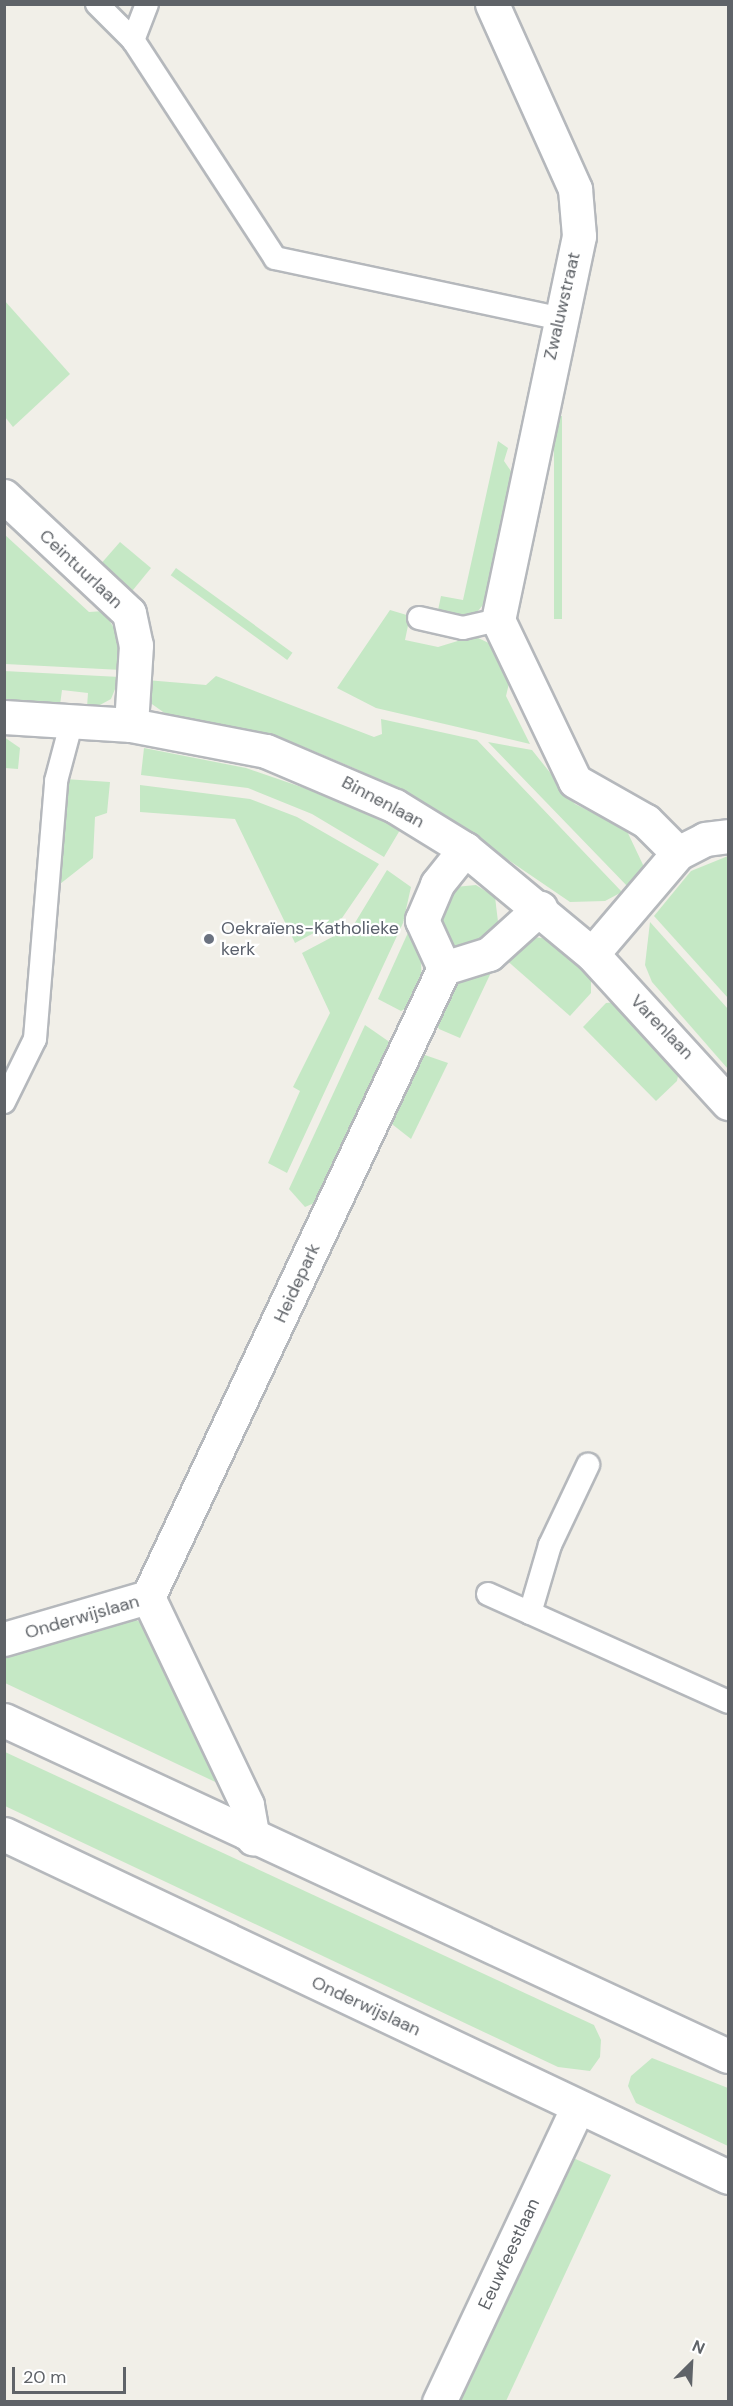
<!DOCTYPE html>
<meta charset="utf-8">
<style>
body{margin:0}
#map{position:relative;width:733px;height:2406px;overflow:hidden;background:#f1efe8;font-family:"DM Sans",sans-serif}
div>[style]{position:absolute}
.green>*{inset:0;background:#c5e8c5;transform-origin:0 0}
.roads{filter:drop-shadow(2px 0 #b5b8bc) drop-shadow(-2px 0 #b5b8bc) drop-shadow(0 2px #b5b8bc) drop-shadow(0 -2px #b5b8bc)}
.lane>*{height:22px;margin:-11px;padding:0 11px;transform-origin:11px;border-radius:11px;background:#fff}
.street>*{height:33px;margin:-16.5px;padding:0 16.5px;transform-origin:16.5px;border-radius:16.5px;background:#fff}
.secondary>*{height:33px;margin:-16.5px;padding:0 16.5px;transform-origin:16.5px;border-radius:16.5px;background:#fff}
.dots>*{width:16px;height:16px;translate:-50% -50%;box-sizing:border-box;border:3px solid #fff;border-radius:50%}
span{translate:-50% -50%;white-space:nowrap;text-align:center;line-height:1.15;-webkit-text-stroke:4.5px #fff;paint-order:stroke}
.street-label{font-size:18px;color:#5f6368}
.worship-label{font-size:18px;color:#5b616d}
.left{translate:0 -50%;text-align:left}
.frame{position:absolute;inset:0;border:6px solid #5f6368;pointer-events:none}
.north{position:absolute;left:661px;top:2334px;width:60px;height:60px;-webkit-text-stroke:4px #fff;paint-order:stroke;rotate:24deg;font-size:16px;font-weight:700;line-height:24px;text-align:center;color:#5f6368}
.north::after{content:'';display:block;margin:auto;width:21px;height:27px;background:#5f6368;clip-path:polygon(50% 0,100% 100%,50% 72%,0 100%)}
.scale{position:absolute;left:12px;top:2367px;width:114px;height:27px;box-sizing:border-box;border:3px solid #5f6368;border-top:0;padding-left:8px;font-size:18px;line-height:21px;white-space:nowrap;color:#5f6368;-webkit-text-stroke:4px #fff;paint-order:stroke}
</style>
<div id="map">
<div class="green">
<div style="clip-path:polygon(4px 300px,70px 374px,13px 427px,5px 417px)"></div>
<div style="left:554px;top:416px;width:8px;height:203px"></div>
<div style="clip-path:polygon(498px 441px,508px 448px,504px 461px,513px 474px,486px 601px,474px 616px,462px 619px,437px 615px,441px 596px,463px 600px)"></div>
<div style="clip-path:polygon(4px 534px,89px 612px,104px 611px,123px 644px,122px 670px,5px 664px)"></div>
<div style="clip-path:polygon(120px 542px,151px 568px,133px 590px,123px 593px,99px 566px)"></div>
<div style="left:176px;top:568px;width:144px;height:9px;rotate:36deg"></div>
<div style="clip-path:polygon(390px 610px,410px 616px,405px 640px,438px 647px,474px 636px,495px 646px,511px 675px,506px 696px,530px 744px,376px 708px,337px 688px)"></div>
<div style="clip-path:polygon(4px 671px,120px 677px,111px 699px,98px 706px,87px 707px,88px 693px,62px 690px,60px 705px,5px 702px)"></div>
<div style="clip-path:polygon(216px 676px,374px 737px,382px 734px,381px 719px,477px 740px,622px 892px,605px 901px,570px 902px,420px 800px,356px 769px,304px 747px,166px 714px,149px 702px,146px 680px,206px 685px)"></div>
<div style="clip-path:polygon(4px 737px,20px 748px,18px 769px,5px 768px)"></div>
<div style="clip-path:polygon(488px 742px,532px 750px,575px 804px,626px 829px,645px 869px,629px 888px)"></div>
<div style="clip-path:polygon(144px 748px,246px 768px,345px 802px,400px 830px,384px 857px,312px 814px,248px 788px,141px 775px)"></div>
<div style="clip-path:polygon(65px 779px,110px 782px,107px 813px,95px 817px,93px 858px,60px 884px)"></div>
<div style="clip-path:polygon(140px 785px,250px 799px,297px 817px,379px 864px,342px 918px,295px 943px,235px 819px,140px 812px)"></div>
<div style="clip-path:polygon(728px 856px,728px 998px,654px 916px,691px 871px)"></div>
<div style="clip-path:polygon(387px 870px,411px 887px,403px 923px,287px 1173px,268px 1163px,300px 1091px,293px 1087px,330px 1013px,302px 953px,353px 926px)"></div>
<div style="clip-path:polygon(476px 885px,495px 897px,499px 930px,484px 946px,451px 948px,435px 910px,455px 887px)"></div>
<div style="clip-path:polygon(650px 922px,728px 1009px,728px 1069px,652px 982px,645px 965px)"></div>
<div style="clip-path:polygon(411px 926px,420px 945px,422px 981px,410px 1006px,401px 1011px,378px 999px)"></div>
<div style="clip-path:polygon(527px 936px,549px 939px,591px 978px,591px 993px,570px 1016px,503px 957px)"></div>
<div style="clip-path:polygon(496px 962px,460px 1038px,439px 1029px,436px 1021px,451px 988px)"></div>
<div style="clip-path:polygon(616px 1002px,680px 1066px,677px 1081px,656px 1101px,583px 1027px,606px 1003px)"></div>
<div style="clip-path:polygon(365px 1025px,391px 1043px,319px 1201px,305px 1207px,289px 1189px)"></div>
<div style="clip-path:polygon(422px 1054px,448px 1063px,411px 1139px,388px 1121px)"></div>
<div style="clip-path:polygon(123px 1614px,153px 1628px,226px 1787px,5px 1683px,5px 1651px)"></div>
<div style="clip-path:polygon(5px 1752px,594px 2025px,601px 2040px,600px 2057px,590px 2071px,558px 2067px,5px 1806px)"></div>
<div style="clip-path:polygon(652px 2058px,728px 2088px,728px 2146px,636px 2103px,628px 2086px,631px 2076px)"></div>
<div style="clip-path:polygon(569px 2156px,611px 2175px,506px 2401px,451px 2402px)"></div>
</div>
<div class="roads">
<div class="lane">
<div style="left:97px;top:4px;width:51px;rotate:45deg"></div>
<div style="left:147px;top:4px;width:39px;rotate:111deg"></div>
<div style="left:133px;top:40px;width:260px;rotate:56.9deg"></div>
<div style="left:275px;top:258px;width:289px;rotate:12deg"></div>
<div style="left:419px;top:618px;width:45px;rotate:12.8deg"></div>
<div style="left:463px;top:628px;width:36px;rotate:-13deg"></div>
<div style="left:4px;top:1102px;width:70px;rotate:-63.8deg"></div>
<div style="left:35px;top:1039px;width:259px;rotate:-85.3deg"></div>
<div style="left:56px;top:781px;width:62px;rotate:-75.1deg"></div>
<div style="left:488px;top:1594px;width:263px;rotate:24.2deg"></div>
<div style="left:530px;top:1613px;width:71px;rotate:-73.6deg"></div>
<div style="left:550px;top:1545px;width:89px;rotate:-64.6deg"></div>
</div>
<div class="street">
<div style="left:492px;top:4px;width:203px;rotate:65.8deg"></div>
<div style="left:575px;top:189px;width:47px;rotate:85.1deg"></div>
<div style="left:579px;top:236px;width:392px;rotate:101.9deg"></div>
<div style="left:498px;top:620px;width:178px;rotate:64.4deg"></div>
<div style="left:575px;top:781px;width:81px;rotate:29.4deg"></div>
<div style="left:646px;top:821px;width:45px;rotate:45deg"></div>
<div style="left:4px;top:496px;width:171px;rotate:43.1deg"></div>
<div style="left:129px;top:613px;width:33px;rotate:78deg"></div>
<div style="left:136px;top:645px;width:80px;rotate:93.6deg"></div>
<div style="left:4px;top:717px;width:127px;rotate:3.6deg"></div>
<div style="left:131px;top:725px;width:137px;rotate:10.9deg"></div>
<div style="left:266px;top:751px;width:140px;rotate:23.1deg"></div>
<div style="left:395px;top:806px;width:82px;rotate:31.6deg"></div>
<div style="left:465px;top:849px;width:165px;rotate:39.6deg"></div>
<div style="left:592px;top:954px;width:202px;rotate:47.6deg"></div>
<div style="left:592px;top:954px;width:133px;rotate:-49.6deg"></div>
<div style="left:678px;top:853px;width:30px;rotate:-27deg"></div>
<div style="left:705px;top:839px;width:23px;rotate:-7deg"></div>
<div style="left:444px;top:968px;width:53px;rotate:-114.6deg"></div>
<div style="left:422px;top:920px;width:39px;rotate:-67deg"></div>
<div style="left:437px;top:884px;width:45px;rotate:-51.3deg"></div>
<div style="left:148px;top:1597px;width:695px;rotate:-64.8deg"></div>
<div style="left:444px;top:968px;width:47px;rotate:-17.3deg"></div>
<div style="left:489px;top:954px;width:69px;rotate:-42deg"></div>
<div style="left:4px;top:1639px;width:150px;rotate:-16.3deg"></div>
<div style="left:148px;top:1597px;width:230px;rotate:64.5deg"></div>
<div style="left:247px;top:1805px;width:34px;rotate:80deg"></div>
<div style="left:439px;top:2402px;width:326px;rotate:-64.8deg"></div>
</div>
<div class="secondary">
<div style="left:4px;top:1720px;width:798px;rotate:24.9deg"></div>
<div style="left:4px;top:1834px;width:801px;rotate:25.35deg"></div>
</div>
</div>
<div class="dots">
<div style="left:209px;top:939px;background:#6b7280"></div>
</div>
<div class="street-label">
<span style="left:562px;top:306px;rotate:-77deg">Zwaluwstraat</span>
<span style="left:81px;top:569px;rotate:43deg">Ceintuurlaan</span>
<span style="left:383px;top:802px;rotate:28deg">Binnenlaan</span>
<span style="left:662px;top:1027px;rotate:46deg">Varenlaan</span>
<span style="left:297px;top:1283px;rotate:-65deg">Heidepark</span>
<span style="left:82px;top:1617px;rotate:-16deg">Onderwijslaan</span>
<span style="left:366px;top:2006px;rotate:25deg">Onderwijslaan</span>
<span style="left:509px;top:2254px;rotate:-65deg">Eeuwfeestlaan</span>
</div>
<div class="worship-label">
<span class="left" style="left:221px;top:939px">Oekraïens-Katholieke<br>kerk</span>
</div>
<div class="frame"></div>
<div class="north">N</div>
<div class="scale">20 m</div>
</div>
